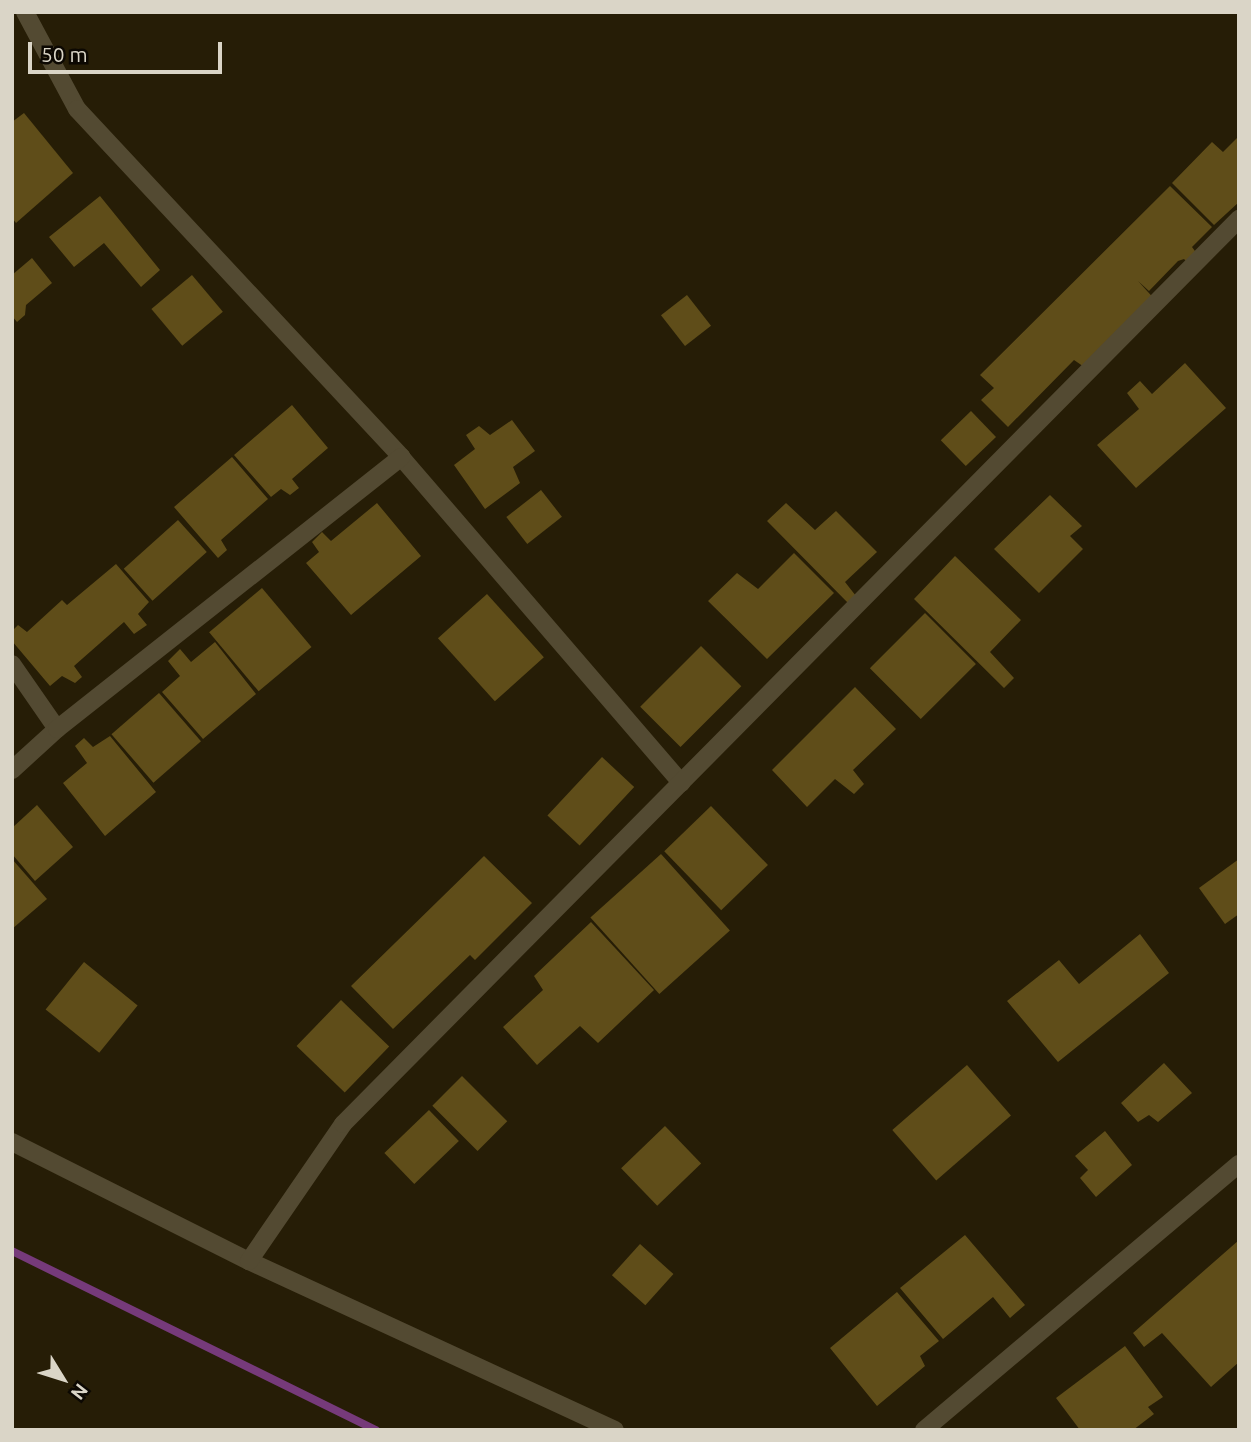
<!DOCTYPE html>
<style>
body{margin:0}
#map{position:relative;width:1251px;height:1442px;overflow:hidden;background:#261d06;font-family:Ubuntu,sans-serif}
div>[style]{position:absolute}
.stream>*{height:8px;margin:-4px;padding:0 4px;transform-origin:4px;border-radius:4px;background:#763a7a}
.building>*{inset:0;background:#5f4d19;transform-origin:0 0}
.minor>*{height:18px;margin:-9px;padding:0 9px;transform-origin:9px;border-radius:9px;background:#534a32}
span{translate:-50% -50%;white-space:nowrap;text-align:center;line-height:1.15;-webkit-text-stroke:5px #0c0802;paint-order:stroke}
.frame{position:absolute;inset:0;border:14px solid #dad5c7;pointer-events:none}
.north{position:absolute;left:28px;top:1344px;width:70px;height:70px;-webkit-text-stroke:5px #0c0802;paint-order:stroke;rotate:128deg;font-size:19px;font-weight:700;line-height:28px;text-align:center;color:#dad5c7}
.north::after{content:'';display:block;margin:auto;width:24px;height:32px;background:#dad5c7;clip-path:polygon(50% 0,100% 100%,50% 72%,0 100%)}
.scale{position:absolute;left:28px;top:42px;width:194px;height:32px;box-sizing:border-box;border:4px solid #dad5c7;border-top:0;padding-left:9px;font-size:21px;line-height:24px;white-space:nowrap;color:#dad5c7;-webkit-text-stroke:5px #0c0802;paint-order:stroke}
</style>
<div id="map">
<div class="stream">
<div style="left:12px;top:1251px;width:406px;rotate:26.2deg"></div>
</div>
<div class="building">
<div style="clip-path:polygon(24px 113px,73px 173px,16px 223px,12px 218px,12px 122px)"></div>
<div style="clip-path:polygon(1239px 136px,1239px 202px,1214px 225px,1172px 183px,1212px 142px,1223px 152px)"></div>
<div style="clip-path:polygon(1170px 186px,1212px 227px,1192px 247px,1203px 262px,1195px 270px,1184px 259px,1178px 261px,1149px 291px,1138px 281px,1158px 303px,1090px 371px,1074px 360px,1008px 427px,981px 400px,994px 388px,980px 375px)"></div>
<div style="clip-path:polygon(100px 196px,160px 270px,141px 287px,104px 243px,74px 267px,49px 237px)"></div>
<div style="clip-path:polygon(32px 258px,52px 283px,26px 305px,25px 315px,17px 322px,12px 316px,12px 275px)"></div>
<div style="left:192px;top:275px;width:48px;height:53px;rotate:50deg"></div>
<div style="left:687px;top:295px;width:39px;height:33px;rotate:52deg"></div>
<div style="clip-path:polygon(1185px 363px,1226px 408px,1136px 488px,1097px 445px,1139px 409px,1127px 393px,1140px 381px,1152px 394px)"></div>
<div style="clip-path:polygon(292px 405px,328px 448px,292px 479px,299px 488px,290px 495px,281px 489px,271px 497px,234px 455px)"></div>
<div style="left:971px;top:411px;width:36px;height:42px;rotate:46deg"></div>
<div style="clip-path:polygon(512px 420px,535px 451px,513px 467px,520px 483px,485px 509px,454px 465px,475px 449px,466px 435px,479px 426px,490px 435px)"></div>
<div style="clip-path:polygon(232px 457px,268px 499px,221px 540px,227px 550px,218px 558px,174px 507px)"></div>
<div style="left:541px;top:490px;width:34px;height:44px;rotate:52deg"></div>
<div style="clip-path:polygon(1050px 495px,1082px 526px,1070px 536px,1083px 549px,1039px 593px,994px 549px)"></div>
<div style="clip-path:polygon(377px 503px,421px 556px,351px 615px,306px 563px,319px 552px,312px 542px,322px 532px,331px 541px)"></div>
<div style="clip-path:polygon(786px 503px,815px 530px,836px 511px,877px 552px,845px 582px,856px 596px,849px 604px,767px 521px)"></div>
<div style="left:178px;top:520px;width:43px;height:73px;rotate:48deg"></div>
<div style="clip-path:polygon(794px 553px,834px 593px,767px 659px,708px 601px,737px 573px,758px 589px)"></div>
<div style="clip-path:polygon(955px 556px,1021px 620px,990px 652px,1014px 678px,1004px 688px,914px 599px)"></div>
<div style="clip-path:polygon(116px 564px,149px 602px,138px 614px,147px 625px,134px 634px,124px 622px,74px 666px,82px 677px,75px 683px,62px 676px,50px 686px,12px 641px,12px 631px,18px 625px,27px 632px,62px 600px,67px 605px)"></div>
<div style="left:262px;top:588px;width:77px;height:69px;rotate:50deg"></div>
<div style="left:487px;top:594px;width:85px;height:66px;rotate:48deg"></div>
<div style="left:925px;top:613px;width:72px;height:78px;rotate:45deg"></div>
<div style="clip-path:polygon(215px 642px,256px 694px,203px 739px,162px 692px,180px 676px,168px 661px,180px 649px,191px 662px)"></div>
<div style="left:701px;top:646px;width:57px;height:86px;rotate:45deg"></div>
<div style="clip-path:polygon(855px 687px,896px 729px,853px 770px,864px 784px,854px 794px,835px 779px,807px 807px,772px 770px)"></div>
<div style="left:159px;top:693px;width:64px;height:63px;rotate:49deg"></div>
<div style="clip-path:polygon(110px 736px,156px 792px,105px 836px,63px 783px,87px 763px,75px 746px,84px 738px,93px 747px)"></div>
<div style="left:602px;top:757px;width:44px;height:80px;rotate:43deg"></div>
<div style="clip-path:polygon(37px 805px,73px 847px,35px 881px,12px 854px,12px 828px)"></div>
<div style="left:711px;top:806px;width:82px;height:65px;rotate:46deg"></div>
<div style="left:661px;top:854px;width:103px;height:95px;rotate:48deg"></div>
<div style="clip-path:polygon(484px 856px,532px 903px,475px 960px,470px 955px,393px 1029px,351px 986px)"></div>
<div style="clip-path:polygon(12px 859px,47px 899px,12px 929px)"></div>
<div style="clip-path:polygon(1239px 859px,1239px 914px,1225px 924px,1199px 888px)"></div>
<div style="clip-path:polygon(591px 922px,654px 990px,598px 1043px,580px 1026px,537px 1065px,503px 1027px,543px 990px,534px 976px)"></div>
<div style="clip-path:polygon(1140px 934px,1169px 973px,1058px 1062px,1007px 1001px,1059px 960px,1079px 984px)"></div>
<div style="left:84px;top:962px;width:69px;height:61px;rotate:39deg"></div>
<div style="left:341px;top:1000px;width:67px;height:64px;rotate:44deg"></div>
<div style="clip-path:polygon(1164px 1063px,1192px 1093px,1158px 1122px,1149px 1115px,1138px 1122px,1121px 1103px)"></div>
<div style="left:967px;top:1065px;width:67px;height:99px;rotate:49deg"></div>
<div style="left:462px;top:1076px;width:64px;height:42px;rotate:45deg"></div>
<div style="left:429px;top:1110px;width:43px;height:62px;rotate:46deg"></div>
<div style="left:665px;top:1126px;width:52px;height:61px;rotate:46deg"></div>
<div style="clip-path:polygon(1105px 1131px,1132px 1165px,1096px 1197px,1080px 1178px,1088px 1170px,1075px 1156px)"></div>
<div style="clip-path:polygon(965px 1235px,1025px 1305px,1010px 1318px,993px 1297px,943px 1339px,900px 1288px)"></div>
<div style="clip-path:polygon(1239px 1240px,1239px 1362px,1211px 1387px,1162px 1333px,1144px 1347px,1133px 1333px)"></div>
<div style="left:640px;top:1244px;width:45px;height:42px;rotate:42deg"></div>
<div style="clip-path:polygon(897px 1292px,939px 1341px,920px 1356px,925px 1366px,877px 1406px,830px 1348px)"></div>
<div style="clip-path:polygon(1125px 1346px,1163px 1397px,1148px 1407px,1154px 1414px,1133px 1430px,1080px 1430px,1056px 1398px)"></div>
</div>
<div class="minor">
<div style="left:25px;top:12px;width:110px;rotate:61.8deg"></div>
<div style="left:77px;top:109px;width:475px;rotate:47deg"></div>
<div style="left:401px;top:457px;width:430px;rotate:49.3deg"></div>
<div style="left:12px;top:664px;width:79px;rotate:55.3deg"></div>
<div style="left:12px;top:770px;width:61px;rotate:-42.3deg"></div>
<div style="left:57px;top:729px;width:439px;rotate:-38.3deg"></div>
<div style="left:12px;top:1142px;width:265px;rotate:26.7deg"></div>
<div style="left:249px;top:1261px;width:403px;rotate:24.8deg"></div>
<div style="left:249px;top:1261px;width:166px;rotate:-55.5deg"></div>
<div style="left:343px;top:1124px;width:1274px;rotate:-45.29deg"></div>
<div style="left:924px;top:1430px;width:412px;rotate:-40.2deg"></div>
</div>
<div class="frame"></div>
<div class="north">N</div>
<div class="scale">50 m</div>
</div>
